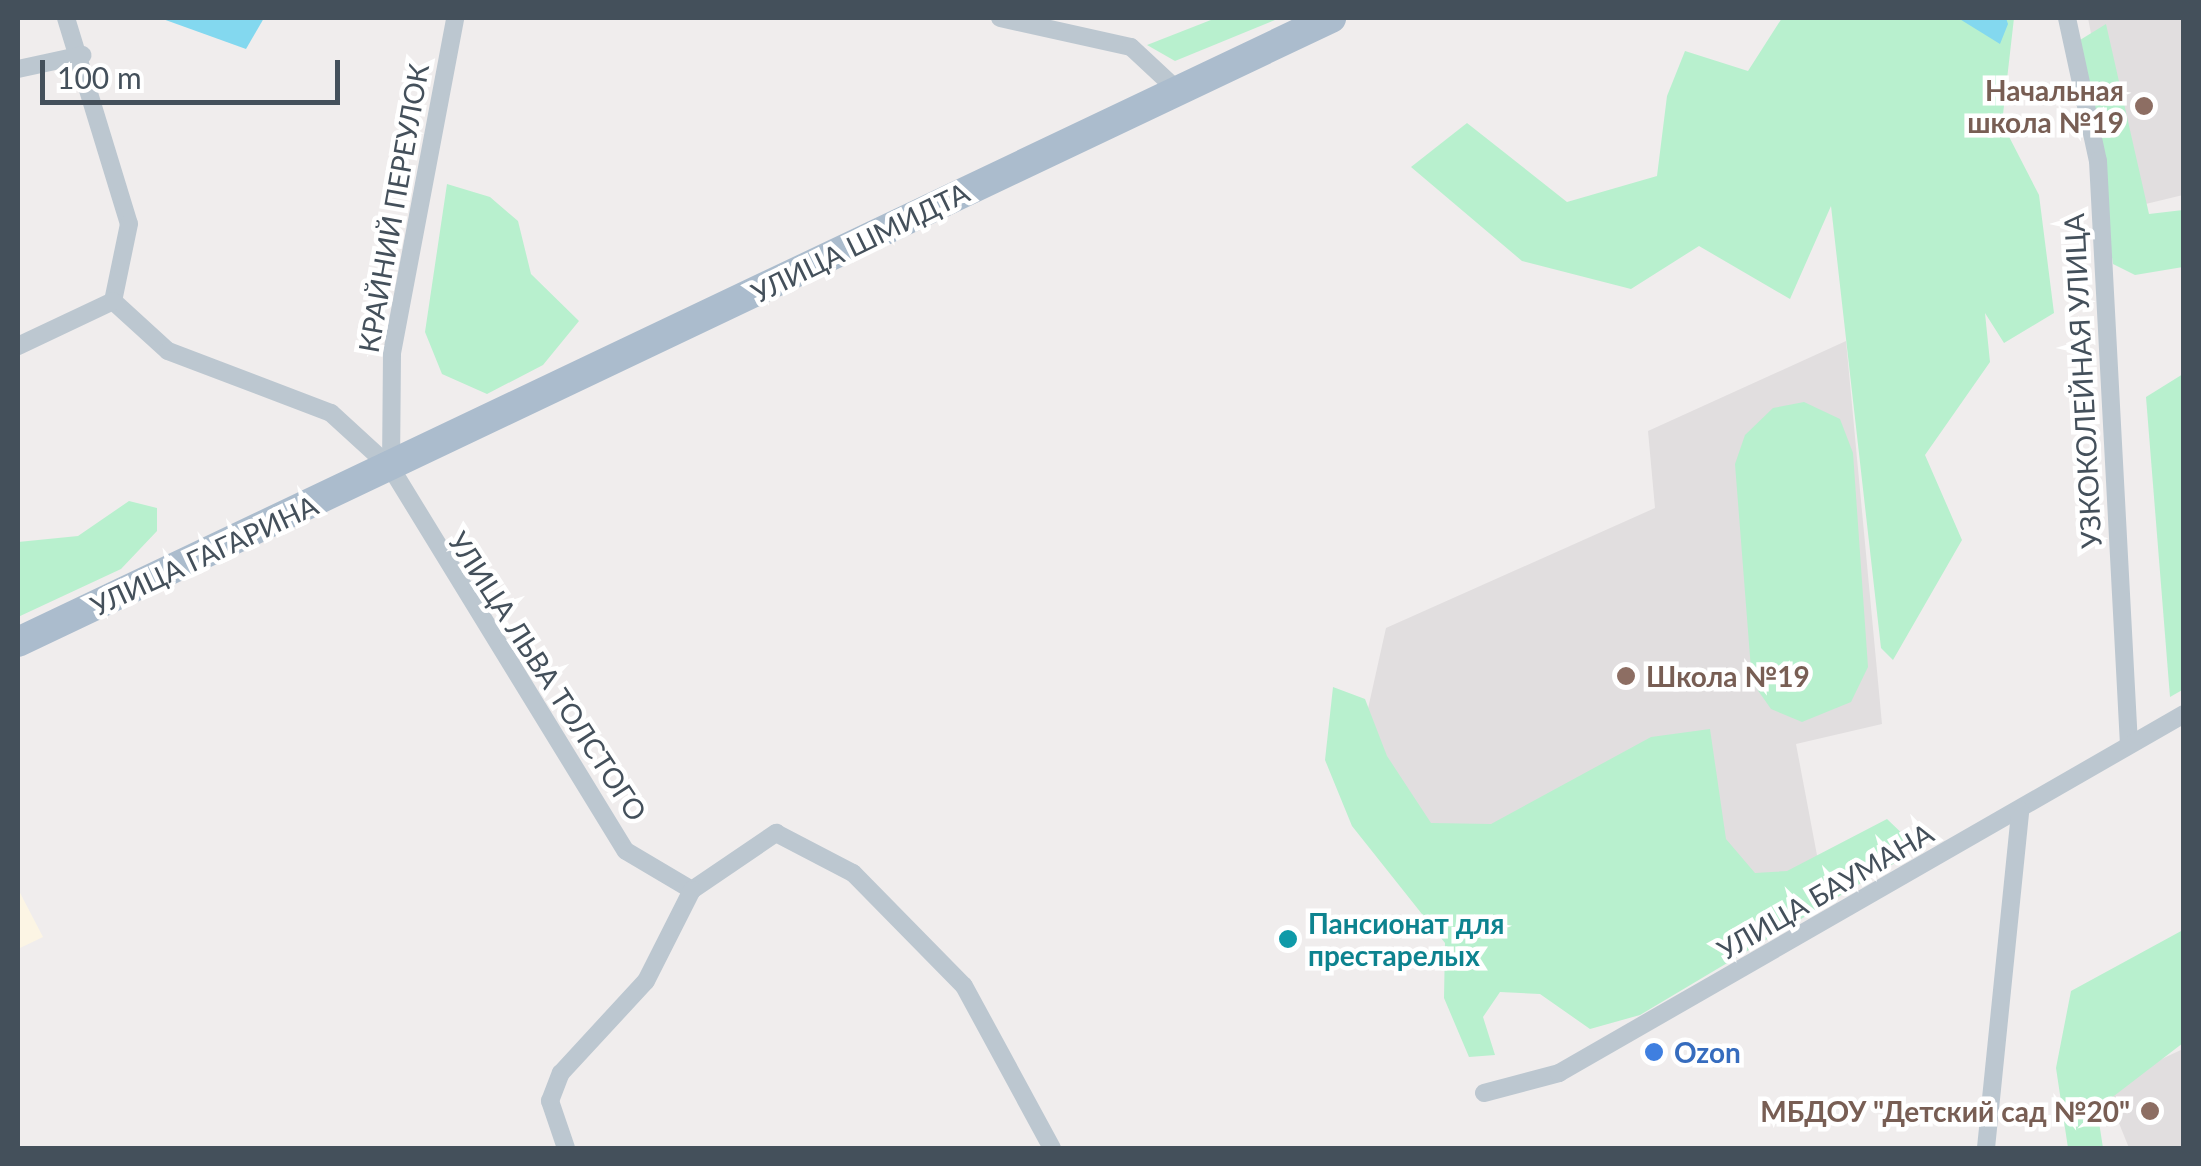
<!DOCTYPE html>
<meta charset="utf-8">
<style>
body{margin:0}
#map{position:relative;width:2201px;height:1166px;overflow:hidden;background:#f0eded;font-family:Lato,sans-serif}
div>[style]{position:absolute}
.commercial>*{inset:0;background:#fcf5e4}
.education>*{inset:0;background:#e1dedf}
.green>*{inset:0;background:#b8f0ce}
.water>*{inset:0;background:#83d8ef}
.minor>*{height:18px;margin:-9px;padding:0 9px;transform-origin:9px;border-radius:9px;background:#bcc7d0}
.primary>*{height:30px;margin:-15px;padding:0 15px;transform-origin:15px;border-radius:15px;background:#abbccd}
.dots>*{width:28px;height:28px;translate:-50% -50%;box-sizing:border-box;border:5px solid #fff;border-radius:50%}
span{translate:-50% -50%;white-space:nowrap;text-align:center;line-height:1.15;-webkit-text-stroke:9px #fff;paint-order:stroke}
.education-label{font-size:28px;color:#785e54;font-weight:700}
.right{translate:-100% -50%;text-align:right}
.left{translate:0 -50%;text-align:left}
.street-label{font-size:28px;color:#44505b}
.culture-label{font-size:28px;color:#0d838f;font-weight:700}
.shop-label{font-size:28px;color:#366cbe;font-weight:700}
.frame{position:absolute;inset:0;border:20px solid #44505b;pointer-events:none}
.scale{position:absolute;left:40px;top:60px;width:300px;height:45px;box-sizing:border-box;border:5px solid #44505b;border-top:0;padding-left:12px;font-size:30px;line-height:35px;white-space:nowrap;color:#44505b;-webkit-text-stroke:8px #fff;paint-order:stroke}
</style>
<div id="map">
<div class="commercial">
<div style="clip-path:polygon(18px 889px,43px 937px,18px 949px)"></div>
</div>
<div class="education">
<div style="clip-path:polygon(2088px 18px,2183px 18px,2183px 195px,2125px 209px)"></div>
<div style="clip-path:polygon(1846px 341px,1882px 724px,1796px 744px,1823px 887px,1580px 1005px,1359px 749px,1386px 628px,1655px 508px,1648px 431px)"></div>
<div style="clip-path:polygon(2183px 1049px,2183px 1148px,2129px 1148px,2104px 1086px)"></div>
</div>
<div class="green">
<div style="clip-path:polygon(1216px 18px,1280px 18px,1175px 61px,1147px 45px)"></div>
<div style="clip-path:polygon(1782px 18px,2014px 18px,2002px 123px,2039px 195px,2054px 313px,2004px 343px,1985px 313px,1990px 362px,1925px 455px,1962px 540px,1893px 660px,1881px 648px,1831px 206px,1790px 299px,1699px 246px,1631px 289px,1522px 261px,1411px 167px,1467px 123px,1567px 202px,1657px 176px,1667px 96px,1685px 51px,1748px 71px)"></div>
<div style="clip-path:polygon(2106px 24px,2149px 214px,2183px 210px,2183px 267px,2135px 275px,2113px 264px,2080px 40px)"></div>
<div style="clip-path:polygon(447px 184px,490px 197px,518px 221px,531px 274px,579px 321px,543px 365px,487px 394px,442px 374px,425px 332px)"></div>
<div style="clip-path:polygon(2183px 374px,2184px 689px,2170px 697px,2146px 397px)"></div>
<div style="clip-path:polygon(1804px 402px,1840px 419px,1853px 453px,1868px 667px,1851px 702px,1802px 722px,1771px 709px,1752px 682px,1735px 464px,1745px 435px,1773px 408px)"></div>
<div style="clip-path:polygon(129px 501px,157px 508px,157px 531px,121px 569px,18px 617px,18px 542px,78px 536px)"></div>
<div style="clip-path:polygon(1333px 687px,1365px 699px,1387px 756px,1431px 823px,1491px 824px,1651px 737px,1710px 729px,1726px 839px,1755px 873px,1787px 871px,1887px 819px,1910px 841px,1898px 861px,1640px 1015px,1590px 1029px,1540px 994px,1500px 992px,1483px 1017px,1495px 1055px,1469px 1057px,1444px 998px,1445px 943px,1352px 826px,1325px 760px)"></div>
<div style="clip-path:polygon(2183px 930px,2183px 1043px,2097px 1109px,2103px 1148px,2068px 1148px,2056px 1068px,2071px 991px)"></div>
</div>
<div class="water">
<div style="clip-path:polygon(160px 18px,264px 18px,246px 49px)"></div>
<div style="clip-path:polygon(1958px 18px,2006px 18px,2008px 24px,2000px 44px)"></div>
</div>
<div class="minor">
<div style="left:66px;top:18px;width:215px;rotate:73deg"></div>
<div style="left:129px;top:224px;width:79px;rotate:101.7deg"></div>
<div style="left:113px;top:301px;width:74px;rotate:42.3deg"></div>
<div style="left:168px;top:351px;width:174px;rotate:20.8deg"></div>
<div style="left:331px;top:413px;width:81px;rotate:42.5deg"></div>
<div style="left:391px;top:468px;width:449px;rotate:58.5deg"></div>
<div style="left:626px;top:851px;width:77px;rotate:30.6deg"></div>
<div style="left:692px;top:890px;width:102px;rotate:-34.2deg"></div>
<div style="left:776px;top:833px;width:87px;rotate:27.5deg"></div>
<div style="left:853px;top:873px;width:158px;rotate:45.5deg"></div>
<div style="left:964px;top:986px;width:184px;rotate:61.5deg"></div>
<div style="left:1000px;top:18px;width:134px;rotate:12.5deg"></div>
<div style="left:1131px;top:47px;width:62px;rotate:43deg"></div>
<div style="left:2067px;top:18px;width:146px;rotate:77.8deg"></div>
<div style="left:2098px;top:161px;width:584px;rotate:86.96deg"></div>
<div style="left:18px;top:69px;width:66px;rotate:-12.2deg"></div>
<div style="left:18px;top:346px;width:105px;rotate:-25.3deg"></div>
<div style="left:391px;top:468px;width:115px;rotate:-89.5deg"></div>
<div style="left:392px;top:353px;width:341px;rotate:-79.3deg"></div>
<div style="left:1484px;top:1093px;width:78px;rotate:-14.9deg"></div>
<div style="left:1559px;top:1073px;width:721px;rotate:-29.87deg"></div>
<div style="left:566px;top:1148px;width:50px;rotate:-108.8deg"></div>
<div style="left:550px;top:1101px;width:30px;rotate:-69deg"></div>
<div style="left:561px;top:1073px;width:125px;rotate:-47.3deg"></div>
<div style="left:646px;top:981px;width:102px;rotate:-63.2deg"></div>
<div style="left:1986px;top:1148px;width:339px;rotate:-84.2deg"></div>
</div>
<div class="primary">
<div style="left:18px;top:642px;width:1454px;rotate:-25.42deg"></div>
</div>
<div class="dots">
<div style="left:2144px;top:106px;background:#8d6e63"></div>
<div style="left:1626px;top:676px;background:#8d6e63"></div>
<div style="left:1288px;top:939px;background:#0f9aa8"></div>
<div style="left:1654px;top:1052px;background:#3f7fe0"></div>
<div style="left:2150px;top:1111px;background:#8d6e63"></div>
</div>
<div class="education-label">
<span class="right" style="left:2124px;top:106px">Начальная<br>школа №19</span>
<span class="left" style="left:1646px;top:676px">Школа №19</span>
<span class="right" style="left:2130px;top:1111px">МБДОУ "Детский сад №20"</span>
</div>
<div class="street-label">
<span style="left:393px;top:208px;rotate:-80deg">КРАЙНИЙ ПЕРЕУЛОК</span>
<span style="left:860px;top:242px;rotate:-26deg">УЛИЦА ШМИДТА</span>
<span style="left:2082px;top:381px;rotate:-93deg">УЗКОКОЛЕЙНАЯ УЛИЦА</span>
<span style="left:204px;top:555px;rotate:-25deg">УЛИЦА ГАГАРИНА</span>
<span style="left:548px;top:676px;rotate:57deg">УЛИЦА ЛЬВА ТОЛСТОГО</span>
<span style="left:1825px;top:891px;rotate:-30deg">УЛИЦА БАУМАНА</span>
</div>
<div class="culture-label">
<span class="left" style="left:1308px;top:939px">Пансионат для<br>престарелых</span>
</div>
<div class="shop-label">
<span class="left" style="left:1674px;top:1052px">Ozon</span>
</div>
<div class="frame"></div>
<div class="scale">100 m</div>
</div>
